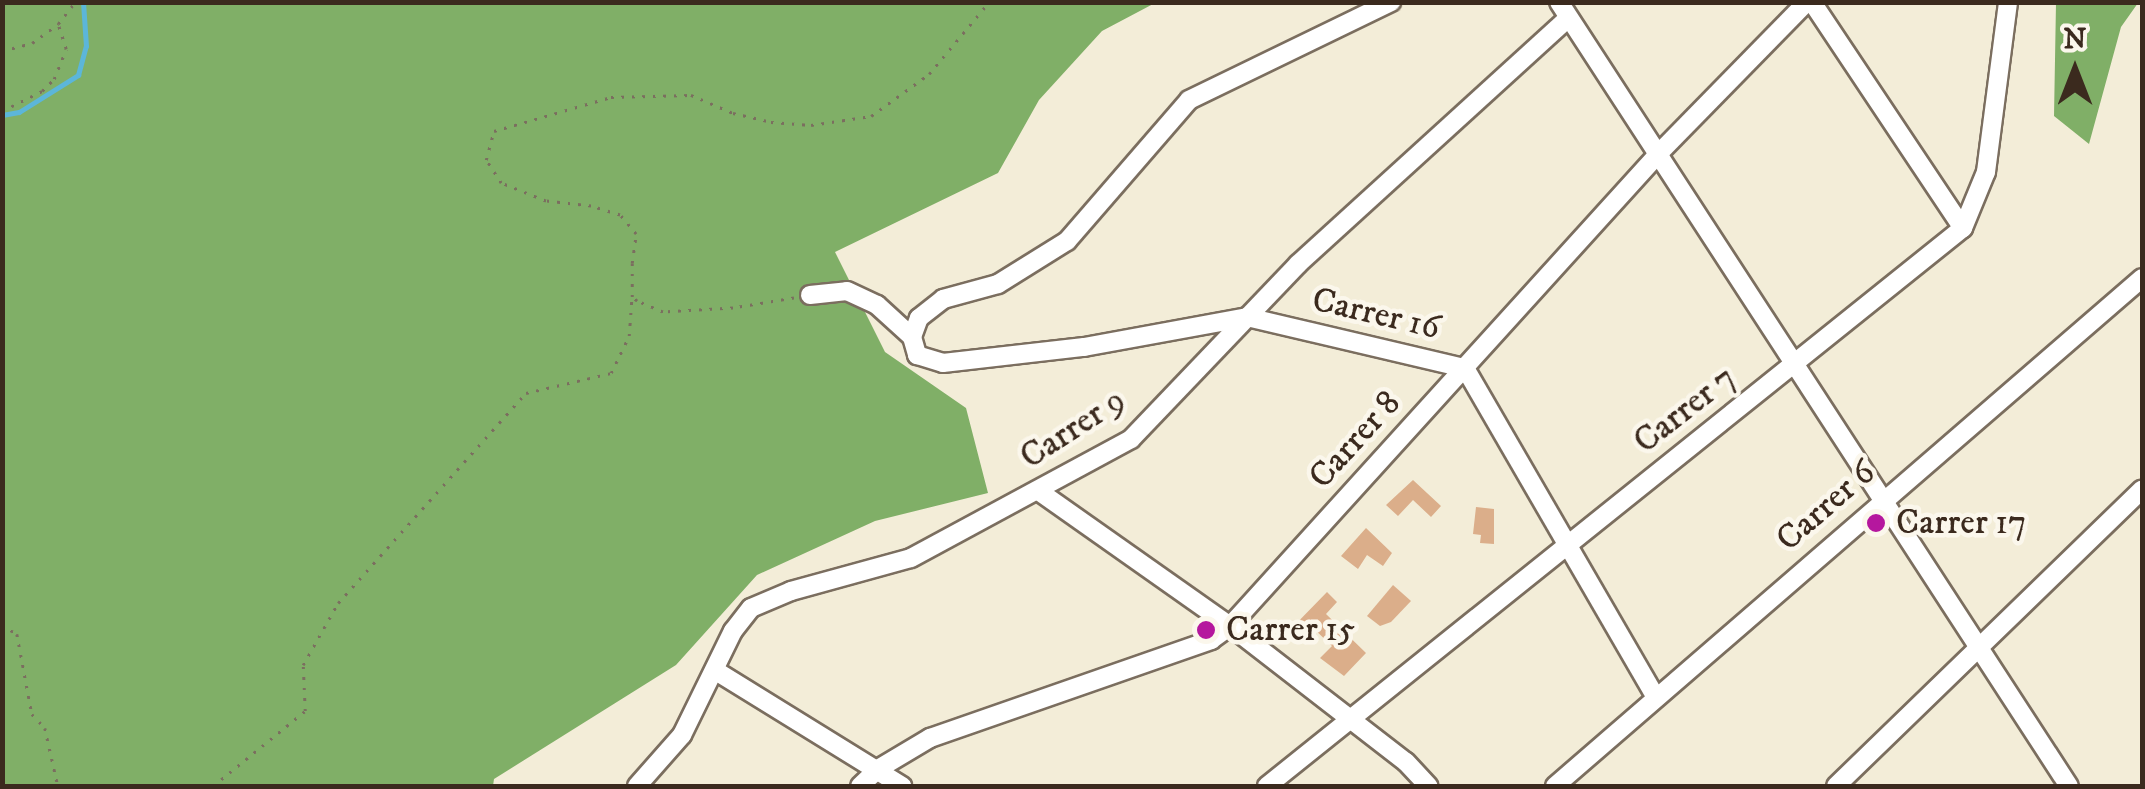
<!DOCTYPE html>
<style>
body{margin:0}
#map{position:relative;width:2145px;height:789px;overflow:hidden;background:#f3edd8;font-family:"IM FELL DW Pica",serif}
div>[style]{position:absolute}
.forest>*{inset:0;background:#80af67}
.stream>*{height:5px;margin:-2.5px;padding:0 2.5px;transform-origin:2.5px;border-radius:2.5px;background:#5cb6d9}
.building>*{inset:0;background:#dbae8a}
.path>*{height:2.5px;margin-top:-1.25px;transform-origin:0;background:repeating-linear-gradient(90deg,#7b6e5f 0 2.5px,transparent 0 10.5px)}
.roads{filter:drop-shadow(2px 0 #7b6e5f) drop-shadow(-2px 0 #7b6e5f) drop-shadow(0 2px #7b6e5f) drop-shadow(0 -2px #7b6e5f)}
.minor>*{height:18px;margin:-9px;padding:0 9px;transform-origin:9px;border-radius:9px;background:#fff}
.dots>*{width:28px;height:28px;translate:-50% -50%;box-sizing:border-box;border:5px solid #fbf7ec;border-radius:50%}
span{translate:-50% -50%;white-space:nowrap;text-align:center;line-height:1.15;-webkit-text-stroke:9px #fbf7ec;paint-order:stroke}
.street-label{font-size:35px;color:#3b2a1e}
.poi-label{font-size:35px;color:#3b2a1e}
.left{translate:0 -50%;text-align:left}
.frame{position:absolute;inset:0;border:5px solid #3b2a1e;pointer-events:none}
.north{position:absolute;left:2025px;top:20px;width:100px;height:100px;-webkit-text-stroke:8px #fbf7ec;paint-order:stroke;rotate:0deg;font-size:28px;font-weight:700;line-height:40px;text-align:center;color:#3b2a1e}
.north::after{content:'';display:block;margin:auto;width:35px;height:45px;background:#3b2a1e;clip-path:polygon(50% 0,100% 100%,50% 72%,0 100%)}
</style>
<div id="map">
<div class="forest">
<div style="clip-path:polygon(2px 3px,1155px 3px,1102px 31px,1039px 100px,998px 173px,835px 252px,885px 352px,966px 408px,988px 493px,875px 521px,757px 575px,676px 665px,494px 779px,493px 786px,3px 786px)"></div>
<div style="clip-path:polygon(2056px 3px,2138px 3px,2121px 27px,2089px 144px,2054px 116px)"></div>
</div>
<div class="stream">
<div style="left:2px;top:115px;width:17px;rotate:-10deg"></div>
<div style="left:19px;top:112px;width:70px;rotate:-32.1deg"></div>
<div style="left:78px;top:75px;width:30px;rotate:-75deg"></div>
<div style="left:86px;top:46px;width:44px;rotate:-93.9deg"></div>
</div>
<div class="building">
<div style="clip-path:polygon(1413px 480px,1441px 506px,1431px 517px,1413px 500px,1398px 516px,1386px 505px)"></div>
<div style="clip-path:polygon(1476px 507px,1494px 509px,1494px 544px,1480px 543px,1481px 535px,1473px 534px)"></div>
<div style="clip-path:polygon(1366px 528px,1392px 553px,1383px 566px,1367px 555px,1358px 569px,1341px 556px)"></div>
<div style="clip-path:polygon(1393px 585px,1411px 601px,1391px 622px,1380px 626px,1367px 616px)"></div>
<div style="clip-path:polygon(1327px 592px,1337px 602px,1326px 614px,1366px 653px,1344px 676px,1320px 658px,1332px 646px,1312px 627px,1298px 641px,1288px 632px)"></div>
</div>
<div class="path">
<div style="left:2px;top:51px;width:31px;rotate:-15deg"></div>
<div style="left:32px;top:43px;width:32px;rotate:-36deg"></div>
<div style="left:58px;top:24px;width:28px;rotate:-52deg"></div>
<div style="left:2px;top:111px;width:45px;rotate:-26.6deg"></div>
<div style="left:42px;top:91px;width:17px;rotate:-45deg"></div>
<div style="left:54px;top:79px;width:32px;rotate:-68deg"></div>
<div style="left:66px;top:49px;width:26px;rotate:-108deg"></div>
<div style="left:794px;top:298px;width:62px;rotate:170.7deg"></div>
<div style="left:733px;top:308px;width:70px;rotate:176.7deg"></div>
<div style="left:663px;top:312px;width:28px;rotate:-157deg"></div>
<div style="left:637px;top:301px;width:6px;rotate:-141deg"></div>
<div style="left:632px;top:297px;width:34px;rotate:-90deg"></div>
<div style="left:632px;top:263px;width:29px;rotate:-82deg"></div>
<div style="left:636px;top:234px;width:25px;rotate:-130deg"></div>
<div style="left:620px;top:215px;width:30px;rotate:-163deg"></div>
<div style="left:591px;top:206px;width:45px;rotate:-173.7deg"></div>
<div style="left:546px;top:201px;width:48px;rotate:-158.2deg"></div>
<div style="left:501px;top:183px;width:27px;rotate:-123deg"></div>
<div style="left:486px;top:160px;width:30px;rotate:-75deg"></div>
<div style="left:494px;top:131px;width:122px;rotate:-16.2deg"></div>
<div style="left:611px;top:97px;width:80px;rotate:-1.4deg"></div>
<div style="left:691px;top:95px;width:46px;rotate:23.2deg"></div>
<div style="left:733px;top:113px;width:39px;rotate:13deg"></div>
<div style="left:771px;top:122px;width:40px;rotate:4.3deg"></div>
<div style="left:811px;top:125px;width:61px;rotate:-8.5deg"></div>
<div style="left:871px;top:116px;width:72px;rotate:-35.9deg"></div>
<div style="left:929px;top:74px;width:94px;rotate:-50.2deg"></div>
<div style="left:2px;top:625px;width:17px;rotate:31deg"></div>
<div style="left:17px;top:634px;width:81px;rotate:79.4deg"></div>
<div style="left:32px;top:714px;width:19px;rotate:47deg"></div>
<div style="left:45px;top:728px;width:59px;rotate:77.4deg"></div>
<div style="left:213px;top:786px;width:119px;rotate:-39.2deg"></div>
<div style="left:305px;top:711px;width:46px;rotate:-92.5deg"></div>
<div style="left:303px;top:665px;width:71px;rotate:-60.6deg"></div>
<div style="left:338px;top:603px;width:282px;rotate:-48.2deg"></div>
<div style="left:526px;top:393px;width:87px;rotate:-13.2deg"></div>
<div style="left:611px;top:373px;width:41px;rotate:-64.1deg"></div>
<div style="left:629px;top:336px;width:39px;rotate:-86deg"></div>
</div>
<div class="roads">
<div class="minor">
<div style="left:1559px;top:2px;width:935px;rotate:56.96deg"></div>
<div style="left:1812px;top:2px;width:272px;rotate:56.3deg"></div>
<div style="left:810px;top:295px;width:37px;rotate:-6deg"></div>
<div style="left:847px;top:291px;width:33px;rotate:25deg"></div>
<div style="left:877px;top:305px;width:47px;rotate:42.4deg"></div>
<div style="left:912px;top:337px;width:19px;rotate:74deg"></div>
<div style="left:917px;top:355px;width:27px;rotate:17deg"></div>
<div style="left:943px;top:363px;width:142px;rotate:-6.5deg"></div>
<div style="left:1084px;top:347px;width:166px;rotate:-10.4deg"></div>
<div style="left:1247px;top:317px;width:224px;rotate:13.2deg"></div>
<div style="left:1465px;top:368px;width:379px;rotate:59.9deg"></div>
<div style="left:912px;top:337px;width:20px;rotate:-70deg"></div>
<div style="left:919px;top:318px;width:31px;rotate:-38deg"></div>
<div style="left:943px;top:299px;width:57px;rotate:-15.3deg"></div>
<div style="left:998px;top:284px;width:81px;rotate:-31.9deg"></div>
<div style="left:1067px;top:241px;width:186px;rotate:-49.1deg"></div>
<div style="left:1189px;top:100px;width:225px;rotate:-25.9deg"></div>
<div style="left:1040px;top:492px;width:232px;rotate:35.2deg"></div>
<div style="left:1230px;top:626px;width:222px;rotate:37.7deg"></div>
<div style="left:1406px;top:762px;width:33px;rotate:47deg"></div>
<div style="left:716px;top:671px;width:219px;rotate:31.7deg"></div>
<div style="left:637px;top:786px;width:68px;rotate:-48.6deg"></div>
<div style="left:682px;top:735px;width:116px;rotate:-63.9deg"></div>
<div style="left:733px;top:631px;width:29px;rotate:-52deg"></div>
<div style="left:751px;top:608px;width:43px;rotate:-23deg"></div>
<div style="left:791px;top:591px;width:124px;rotate:-15.4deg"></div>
<div style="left:911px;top:558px;width:250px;rotate:-28.4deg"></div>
<div style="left:1131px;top:439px;width:242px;rotate:-46.3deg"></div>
<div style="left:1298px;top:264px;width:364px;rotate:-42.3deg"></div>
<div style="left:860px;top:786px;width:25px;rotate:-43deg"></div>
<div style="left:878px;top:769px;width:61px;rotate:-30.8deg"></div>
<div style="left:930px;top:738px;width:298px;rotate:-19.2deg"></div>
<div style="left:1211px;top:640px;width:24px;rotate:-36deg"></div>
<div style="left:1230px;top:626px;width:639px;rotate:-47.79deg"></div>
<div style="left:1659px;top:153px;width:211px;rotate:-45.6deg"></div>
<div style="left:1267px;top:786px;width:892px;rotate:-38.72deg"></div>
<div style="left:1963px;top:228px;width:61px;rotate:-67.7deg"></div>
<div style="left:1986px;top:172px;width:171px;rotate:-82.6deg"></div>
<div style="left:1555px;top:786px;width:776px;rotate:-40.87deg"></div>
<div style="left:1836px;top:786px;width:426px;rotate:-44.1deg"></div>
</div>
</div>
<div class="dots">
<div style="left:1876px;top:523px;background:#b5179e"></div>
<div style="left:1206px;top:630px;background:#b5179e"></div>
</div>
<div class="street-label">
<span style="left:1376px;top:314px;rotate:13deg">Carrer 16</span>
<span style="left:1685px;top:410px;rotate:-38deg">Carrer 7</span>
<span style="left:1073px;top:429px;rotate:-33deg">Carrer 9</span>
<span style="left:1355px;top:440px;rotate:-48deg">Carrer 8</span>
<span style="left:1826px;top:506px;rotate:-41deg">Carrer 6</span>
</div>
<div class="poi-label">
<span class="left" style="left:1896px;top:523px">Carrer 17</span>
<span class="left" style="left:1226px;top:630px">Carrer 15</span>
</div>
<div class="frame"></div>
<div class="north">N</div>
</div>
